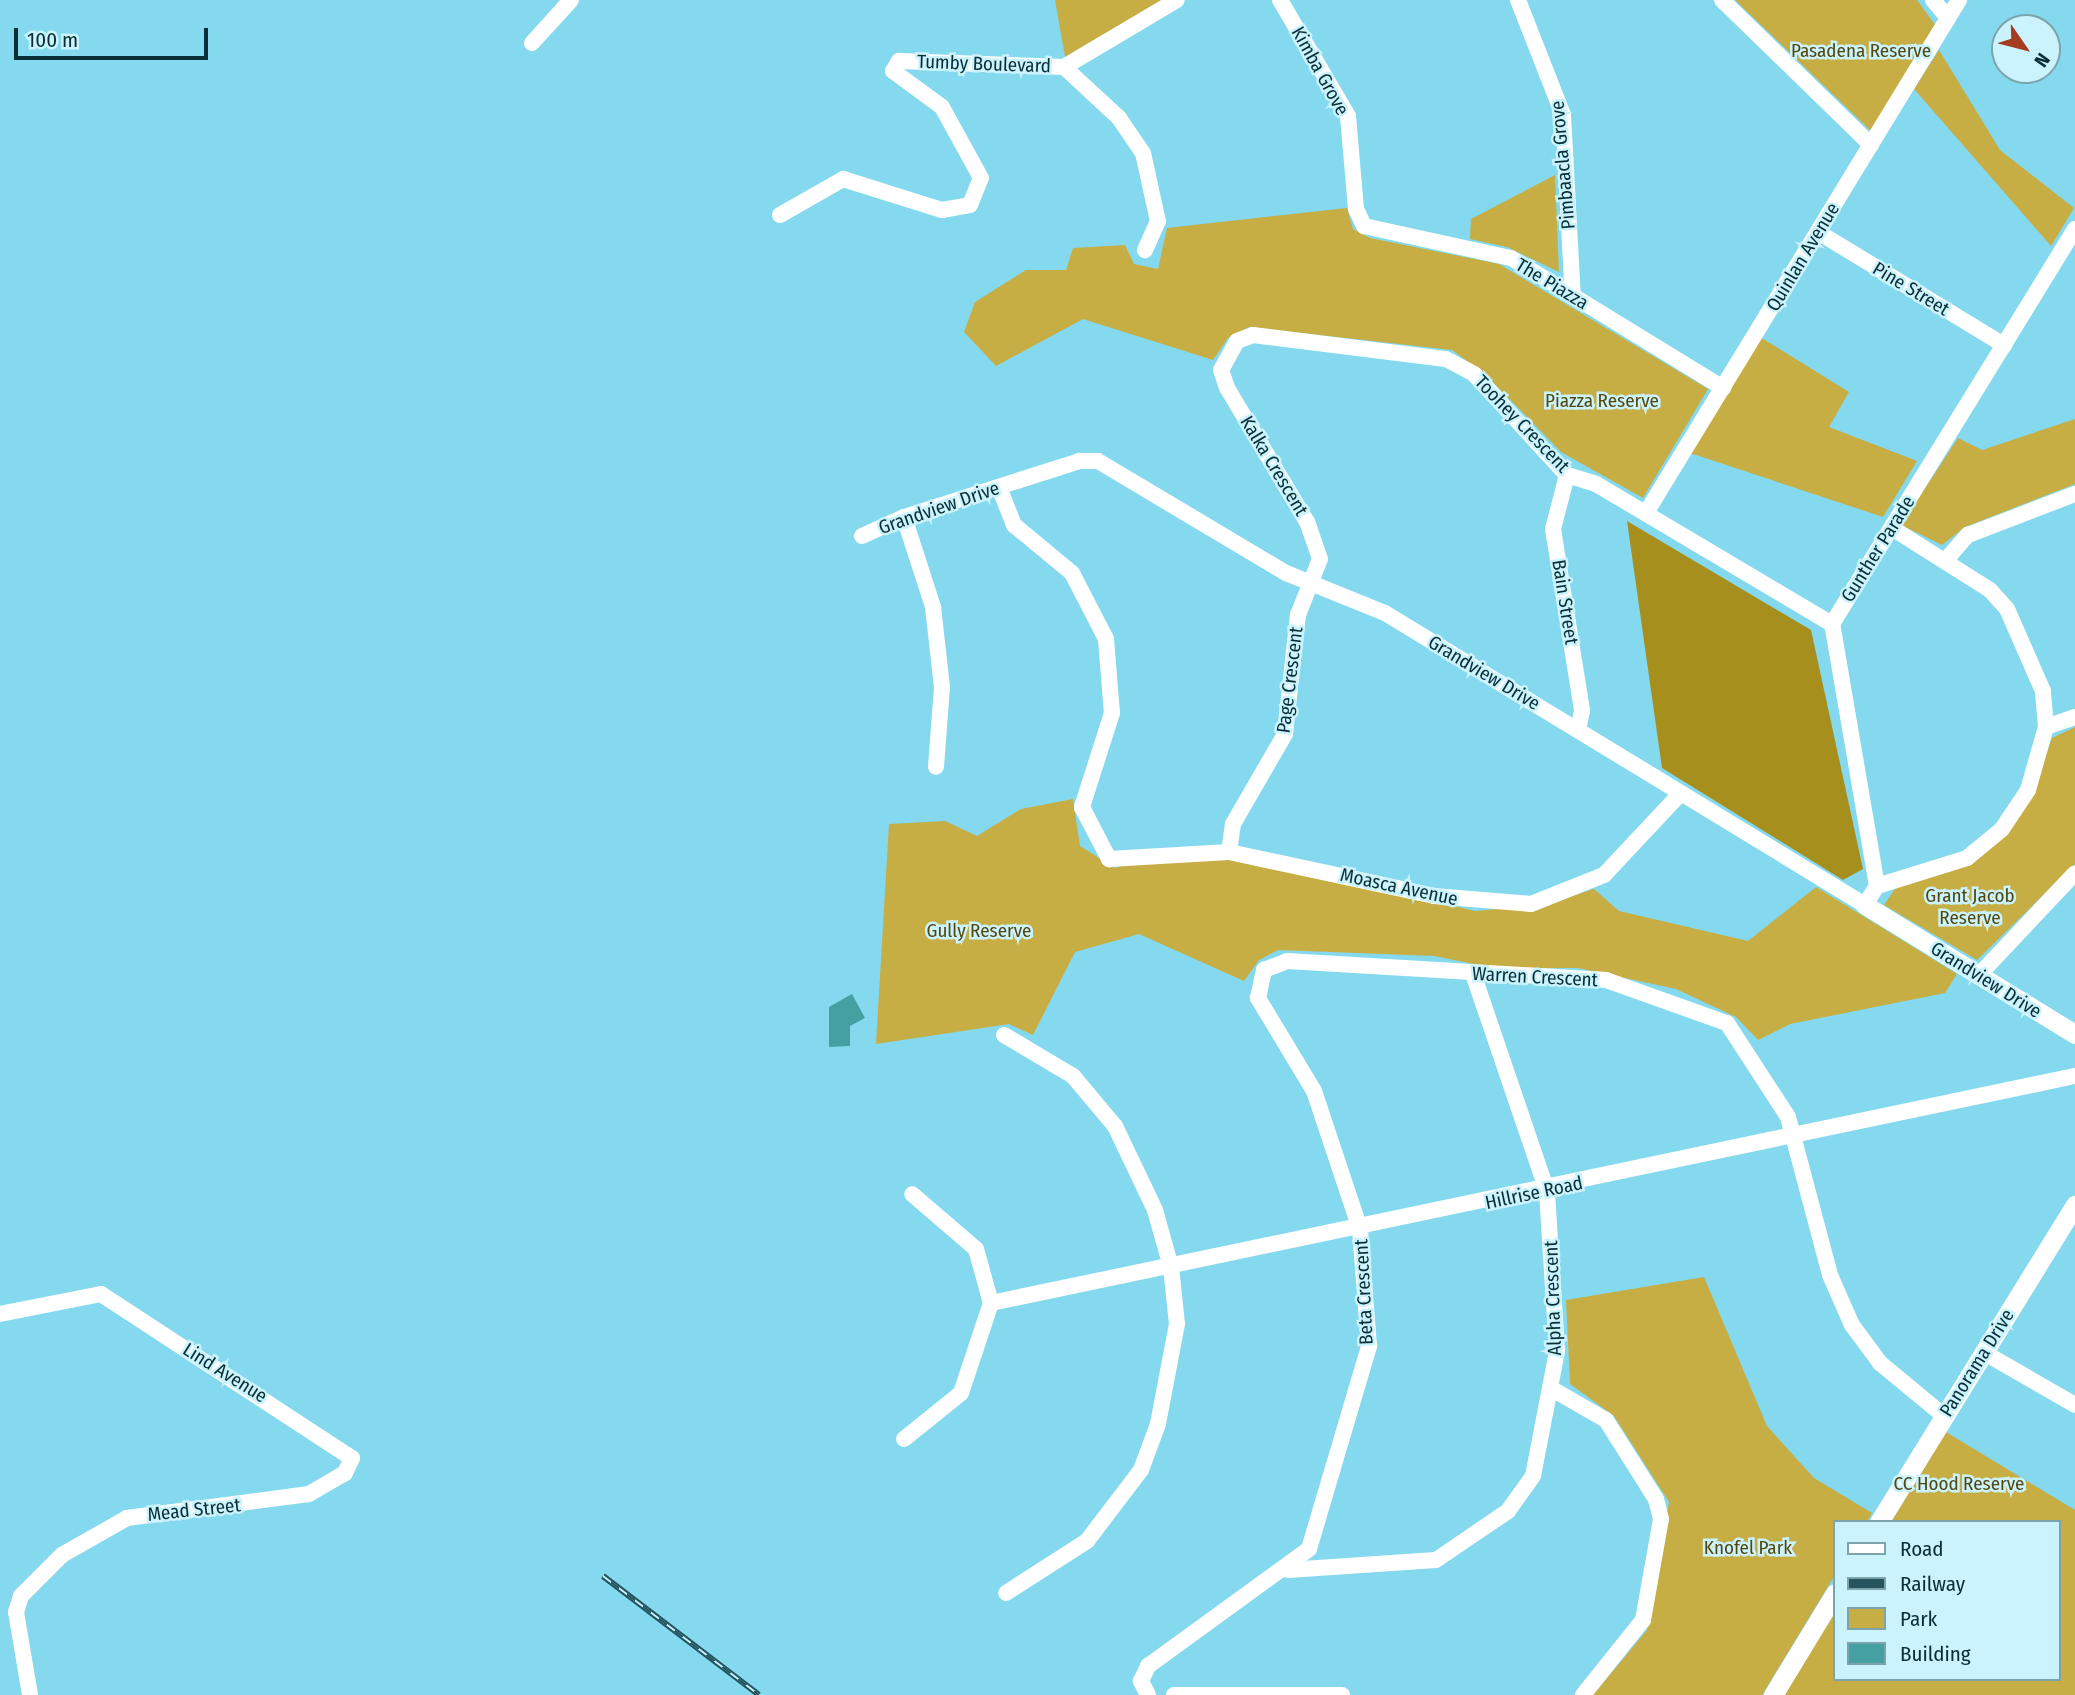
<!DOCTYPE html>
<style>
body{margin:0}
#map{position:relative;width:2075px;height:1695px;overflow:hidden;background:#85d9ee;font-family:"Fira Sans Condensed",sans-serif}
div>[style]{position:absolute}
.green>*{inset:0;background:#c6ad44}
.forest>*{inset:0;background:#a78f1d}
.building>*{inset:0;background:#44a0a1}
.minor>*{height:16px;margin:-8px;padding:0 8px;transform-origin:8px;border-radius:8px;background:#fff}
.tertiary>*{height:19px;margin:-9.5px;padding:0 9.5px;transform-origin:9.5px;border-radius:9.5px;background:#fff}
.rail>*{height:6px;margin-top:-3px;transform-origin:0;background:repeating-linear-gradient(90deg,#cbf3fd 0 10px,#25545f 0 20px);box-sizing:border-box;border-block:2px solid #25545f}
span{translate:-50% -50%;white-space:nowrap;text-align:center;line-height:1.15;-webkit-text-stroke:5px #cbf3fd;paint-order:stroke}
.park-label{font-size:19px;color:#54470d}
.street-label{font-size:19px;color:#092e36}
.legend{position:absolute;left:1833px;top:1520px;width:228px;height:161px;box-sizing:border-box;background:#cbf3fd;border:2px solid #7da4ad;margin:0;padding:9px 12px;list-style:none;font-size:21px;color:#092e36}
.legend li{display:flex;align-items:center;gap:14px;height:35px}
.legend b{width:35px;border:2px solid #7da4ad}
.north{position:absolute;left:1991px;top:14px;width:70px;height:70px;box-sizing:border-box;background:#cbf3fd;border:2px solid #7da4ad;border-radius:50%;rotate:125deg;font-size:19px;font-weight:700;line-height:28px;text-align:center;color:#092e36}
.north::after{content:'';display:block;margin:auto;width:24px;height:32px;background:#a53c20;clip-path:polygon(50% 0,100% 100%,50% 72%,0 100%)}
.scale{position:absolute;left:14px;top:28px;width:194px;height:32px;box-sizing:border-box;border:4px solid #092e36;border-top:0;padding-left:9px;font-size:21px;line-height:24px;white-space:nowrap;color:#092e36;-webkit-text-stroke:5px #cbf3fd;paint-order:stroke}
</style>
<div id="map">
<div class="green">
<div style="clip-path:polygon(1055px 0,1162px 0,1065px 57px)"></div>
<div style="clip-path:polygon(1735px 0,1917px 0,1936px 26px,1872px 132px)"></div>
<div style="clip-path:polygon(1939px 50px,2000px 150px,2074px 208px,2051px 246px,1914px 89px)"></div>
<div style="clip-path:polygon(1555px 175px,1559px 272px,1507px 247px,1470px 239px,1471px 219px)"></div>
<div style="clip-path:polygon(1347px 208px,1353px 229px,1370px 238px,1499px 264px,1708px 389px,1643px 498px,1561px 452px,1487px 376px,1452px 350px,1249px 327px,1228px 338px,1213px 360px,1083px 319px,996px 366px,964px 332px,975px 302px,1026px 270px,1066px 270px,1073px 248px,1125px 245px,1134px 264px,1158px 269px,1167px 228px)"></div>
<div style="clip-path:polygon(1760px 337px,1849px 392px,1829px 427px,1917px 461px,1883px 517px,1690px 453px)"></div>
<div style="clip-path:polygon(2075px 419px,2075px 484px,1965px 527px,1942px 545px,1901px 525px,1958px 438px,1982px 450px)"></div>
<div style="clip-path:polygon(2075px 727px,2075px 864px,1977px 960px,1884px 905px,1897px 886px,1971px 863px,2032px 793px,2052px 738px)"></div>
<div style="clip-path:polygon(1073px 799px,1080px 846px,1115px 868px,1148px 858px,1254px 859px,1475px 911px,1544px 905px,1594px 889px,1619px 911px,1748px 941px,1816px 887px,1957px 974px,1945px 993px,1790px 1024px,1758px 1040px,1736px 1017px,1676px 989px,1578px 968px,1494px 968px,1434px 956px,1278px 950px,1259px 960px,1244px 981px,1139px 934px,1075px 952px,1033px 1035px,1009px 1024px,876px 1044px,889px 824px,945px 821px,977px 836px,1021px 809px)"></div>
<div style="clip-path:polygon(1704px 1277px,1767px 1426px,1814px 1478px,1872px 1513px,1867px 1522px,1835px 1522px,1835px 1575px,1762px 1695px,1593px 1695px,1647px 1630px,1669px 1502px,1614px 1416px,1570px 1384px,1566px 1300px)"></div>
<div style="clip-path:polygon(1946px 1432px,2075px 1510px,2075px 1695px,1784px 1695px,1835px 1612px,1835px 1679px,2059px 1679px,2059px 1522px,1891px 1522px)"></div>
</div>
<div class="forest">
<div style="clip-path:polygon(1627px 521px,1811px 630px,1863px 869px,1843px 880px,1662px 768px)"></div>
</div>
<div class="building">
<div style="clip-path:polygon(852px 994px,865px 1018px,850px 1026px,850px 1046px,829px 1047px,829px 1007px)"></div>
</div>
<div class="minor">
<div style="left:1280px;top:0;width:134px;rotate:59.6deg"></div>
<div style="left:1348px;top:116px;width:93px;rotate:85.1deg"></div>
<div style="left:1356px;top:209px;width:19px;rotate:65deg"></div>
<div style="left:1364px;top:226px;width:150px;rotate:12.3deg"></div>
<div style="left:1511px;top:258px;width:249px;rotate:31.5deg"></div>
<div style="left:1518px;top:0;width:123px;rotate:68.6deg"></div>
<div style="left:1563px;top:115px;width:182px;rotate:86.9deg"></div>
<div style="left:1722px;top:0;width:208px;rotate:44.2deg"></div>
<div style="left:1933px;top:0;width:23px;rotate:50deg"></div>
<div style="left:532px;top:43px;width:58px;rotate:-47.8deg"></div>
<div style="left:1064px;top:67px;width:75px;rotate:42.8deg"></div>
<div style="left:1119px;top:118px;width:42px;rotate:55.6deg"></div>
<div style="left:1143px;top:153px;width:70px;rotate:77.6deg"></div>
<div style="left:1158px;top:221px;width:32px;rotate:114deg"></div>
<div style="left:780px;top:215px;width:73px;rotate:-29.7deg"></div>
<div style="left:843px;top:179px;width:104px;rotate:17.4deg"></div>
<div style="left:942px;top:210px;width:28px;rotate:-10deg"></div>
<div style="left:970px;top:205px;width:29px;rotate:-68deg"></div>
<div style="left:981px;top:178px;width:81px;rotate:-118.8deg"></div>
<div style="left:942px;top:107px;width:61px;rotate:-143.7deg"></div>
<div style="left:893px;top:71px;width:12px;rotate:-59deg"></div>
<div style="left:899px;top:61px;width:165px;rotate:2.1deg"></div>
<div style="left:1064px;top:67px;width:131px;rotate:-30.7deg"></div>
<div style="left:1818px;top:232px;width:218px;rotate:31.3deg"></div>
<div style="left:1567px;top:475px;width:56px;rotate:104.5deg"></div>
<div style="left:1553px;top:529px;width:184px;rotate:80.9deg"></div>
<div style="left:1582px;top:711px;width:19px;rotate:102deg"></div>
<div style="left:999px;top:487px;width:41px;rotate:68.5deg"></div>
<div style="left:1014px;top:525px;width:75px;rotate:39.6deg"></div>
<div style="left:1072px;top:573px;width:74px;rotate:62.7deg"></div>
<div style="left:1106px;top:639px;width:74px;rotate:85.4deg"></div>
<div style="left:1112px;top:713px;width:99px;rotate:107.7deg"></div>
<div style="left:1082px;top:807px;width:59px;rotate:62.6deg"></div>
<div style="left:1109px;top:859px;width:120px;rotate:-3.3deg"></div>
<div style="left:1229px;top:852px;width:210px;rotate:12.1deg"></div>
<div style="left:1434px;top:896px;width:97px;rotate:4.7deg"></div>
<div style="left:1531px;top:904px;width:79px;rotate:-21.7deg"></div>
<div style="left:1604px;top:875px;width:111px;rotate:-46.8deg"></div>
<div style="left:1646px;top:513px;width:601px;rotate:-58.61deg"></div>
<div style="left:904px;top:517px;width:95px;rotate:72.1deg"></div>
<div style="left:933px;top:607px;width:81px;rotate:83.6deg"></div>
<div style="left:942px;top:687px;width:80px;rotate:94.3deg"></div>
<div style="left:862px;top:536px;width:46px;rotate:-24.3deg"></div>
<div style="left:904px;top:517px;width:184px;rotate:-17.7deg"></div>
<div style="left:1079px;top:461px;width:19px"></div>
<div style="left:1098px;top:461px;width:219px;rotate:30.8deg"></div>
<div style="left:1286px;top:573px;width:107px;rotate:22deg"></div>
<div style="left:1385px;top:613px;width:562px;rotate:31.31deg"></div>
<div style="left:1865px;top:905px;width:22px;rotate:-58deg"></div>
<div style="left:1877px;top:886px;width:266px;rotate:-99.7deg"></div>
<div style="left:1832px;top:624px;width:464px;rotate:-58.4deg"></div>
<div style="left:1945px;top:561px;width:35px;rotate:-49deg"></div>
<div style="left:1968px;top:535px;width:115px;rotate:-21deg"></div>
<div style="left:2046px;top:727px;width:31px;rotate:-19deg"></div>
<div style="left:1229px;top:852px;width:28px;rotate:-82deg"></div>
<div style="left:1233px;top:824px;width:104px;rotate:-60deg"></div>
<div style="left:1285px;top:734px;width:120px;rotate:-83.8deg"></div>
<div style="left:1298px;top:615px;width:60px;rotate:-68.6deg"></div>
<div style="left:1320px;top:559px;width:39px;rotate:-109deg"></div>
<div style="left:1307px;top:522px;width:156px;rotate:-120.8deg"></div>
<div style="left:1227px;top:388px;width:19px;rotate:-108deg"></div>
<div style="left:1221px;top:370px;width:33px;rotate:-61deg"></div>
<div style="left:1237px;top:341px;width:17px;rotate:-21deg"></div>
<div style="left:1253px;top:335px;width:194px;rotate:7.1deg"></div>
<div style="left:1446px;top:359px;width:32px;rotate:28deg"></div>
<div style="left:1474px;top:374px;width:137px;rotate:47.4deg"></div>
<div style="left:1567px;top:475px;width:30px;rotate:17deg"></div>
<div style="left:1596px;top:484px;width:274px;rotate:30.7deg"></div>
<div style="left:1877px;top:886px;width:94px;rotate:-17.3deg"></div>
<div style="left:1967px;top:858px;width:45px;rotate:-39.6deg"></div>
<div style="left:2002px;top:829px;width:47px;rotate:-56.3deg"></div>
<div style="left:2028px;top:790px;width:66px;rotate:-74.1deg"></div>
<div style="left:2046px;top:727px;width:36px;rotate:-95deg"></div>
<div style="left:2043px;top:691px;width:90px;rotate:-113.7deg"></div>
<div style="left:2007px;top:609px;width:25px;rotate:-132deg"></div>
<div style="left:1990px;top:590px;width:116px;rotate:-147.7deg"></div>
<div style="left:1978px;top:976px;width:141px;rotate:-46.7deg"></div>
<div style="left:1004px;top:1035px;width:80px;rotate:30.7deg"></div>
<div style="left:1073px;top:1076px;width:65px;rotate:50deg"></div>
<div style="left:1115px;top:1126px;width:93px;rotate:64.5deg"></div>
<div style="left:1155px;top:1210px;width:59px;rotate:74.3deg"></div>
<div style="left:1171px;top:1267px;width:57px;rotate:84deg"></div>
<div style="left:1177px;top:1324px;width:102px;rotate:100.8deg"></div>
<div style="left:1158px;top:1424px;width:49px;rotate:110.3deg"></div>
<div style="left:1141px;top:1470px;width:89px;rotate:127.3deg"></div>
<div style="left:1087px;top:1541px;width:96px;rotate:147.3deg"></div>
<div style="left:991px;top:1303px;width:1108px;rotate:-11.83deg"></div>
<div style="left:0;top:1314px;width:103px;rotate:-11.2deg"></div>
<div style="left:101px;top:1294px;width:300px;rotate:33.2deg"></div>
<div style="left:352px;top:1458px;width:17px;rotate:115deg"></div>
<div style="left:345px;top:1473px;width:42px;rotate:149.7deg"></div>
<div style="left:309px;top:1494px;width:184px;rotate:172.5deg"></div>
<div style="left:127px;top:1518px;width:75px;rotate:150.4deg"></div>
<div style="left:62px;top:1555px;width:58px;rotate:135deg"></div>
<div style="left:21px;top:1596px;width:17px;rotate:107deg"></div>
<div style="left:16px;top:1612px;width:84px;rotate:80.4deg"></div>
<div style="left:1983px;top:1352px;width:106px;rotate:29.9deg"></div>
<div style="left:1552px;top:1389px;width:62px;rotate:29.9deg"></div>
<div style="left:1606px;top:1420px;width:93px;rotate:57.7deg"></div>
<div style="left:1656px;top:1499px;width:21px;rotate:76deg"></div>
<div style="left:1661px;top:1519px;width:103px;rotate:100.1deg"></div>
<div style="left:1643px;top:1620px;width:96px;rotate:128.7deg"></div>
<div style="left:904px;top:1439px;width:73px;rotate:-38.9deg"></div>
<div style="left:961px;top:1393px;width:95px;rotate:-71.6deg"></div>
<div style="left:991px;top:1303px;width:56px;rotate:-105.5deg"></div>
<div style="left:976px;top:1249px;width:84px;rotate:-139.3deg"></div>
<div style="left:1288px;top:1570px;width:148px;rotate:-3.9deg"></div>
<div style="left:1436px;top:1560px;width:87px;rotate:-34.2deg"></div>
<div style="left:1508px;top:1511px;width:43px;rotate:-54.5deg"></div>
<div style="left:1533px;top:1476px;width:127px;rotate:-79.1deg"></div>
<div style="left:1557px;top:1351px;width:160px;rotate:-93.6deg"></div>
<div style="left:1547px;top:1191px;width:226px;rotate:-108.8deg"></div>
<div style="left:1148px;top:1695px;width:16px;rotate:-117deg"></div>
<div style="left:1141px;top:1681px;width:17px;rotate:-65deg"></div>
<div style="left:1148px;top:1666px;width:199px;rotate:-36deg"></div>
<div style="left:1309px;top:1549px;width:212px;rotate:-73.5deg"></div>
<div style="left:1369px;top:1346px;width:117px;rotate:-94.4deg"></div>
<div style="left:1360px;top:1229px;width:145px;rotate:-108.4deg"></div>
<div style="left:1314px;top:1091px;width:109px;rotate:-121.1deg"></div>
<div style="left:1258px;top:998px;width:29px;rotate:-78deg"></div>
<div style="left:1264px;top:970px;width:25px;rotate:-21deg"></div>
<div style="left:1287px;top:961px;width:320px;rotate:3.4deg"></div>
<div style="left:1606px;top:980px;width:128px;rotate:19.6deg"></div>
<div style="left:1727px;top:1023px;width:112px;rotate:57deg"></div>
<div style="left:1788px;top:1117px;width:163px;rotate:75.1deg"></div>
<div style="left:1830px;top:1275px;width:55px;rotate:66.3deg"></div>
<div style="left:1852px;top:1325px;width:47px;rotate:53.6deg"></div>
<div style="left:1880px;top:1363px;width:83px;rotate:39.6deg"></div>
<div style="left:1174px;top:1695px;width:168px"></div>
</div>
<div class="tertiary">
<div style="left:1865px;top:905px;width:246px;rotate:31.6deg"></div>
<div style="left:1879px;top:1522px;width:373px;rotate:-58.3deg"></div>
<div style="left:1773px;top:1695px;width:119px;rotate:-58.7deg"></div>
</div>
<div class="rail">
<div style="left:603px;top:1576px;width:196px;rotate:37.3deg"></div>
</div>
<div class="park-label">
<span style="left:1861px;top:51px">Pasadena Reserve</span>
<span style="left:1602px;top:401px">Piazza Reserve</span>
<span style="left:1970px;top:907px">Grant Jacob<br>Reserve</span>
<span style="left:979px;top:931px">Gully Reserve</span>
<span style="left:1959px;top:1484px">CC Hood Reserve</span>
<span style="left:1748px;top:1548px">Knofel Park</span>
</div>
<div class="street-label">
<span style="left:984px;top:64px;rotate:2deg">Tumby Boulevard</span>
<span style="left:1320px;top:71px;rotate:61deg">Kimba Grove</span>
<span style="left:1563px;top:165px;rotate:-95deg">Pimbaacla Grove</span>
<span style="left:1803px;top:257px;rotate:-59deg">Quinlan Avenue</span>
<span style="left:1552px;top:284px;rotate:31deg">The Piazza</span>
<span style="left:1911px;top:289px;rotate:31deg">Pine Street</span>
<span style="left:1522px;top:424px;rotate:46deg">Toohey Crescent</span>
<span style="left:1274px;top:466px;rotate:59deg">Kalka Crescent</span>
<span style="left:939px;top:508px;rotate:-19deg">Grandview Drive</span>
<span style="left:1878px;top:549px;rotate:-58deg">Gunther Parade</span>
<span style="left:1565px;top:602px;rotate:81deg">Bain Street</span>
<span style="left:1484px;top:673px;rotate:31deg">Grandview Drive</span>
<span style="left:1290px;top:680px;rotate:-83deg">Page Crescent</span>
<span style="left:1399px;top:887px;rotate:12deg">Moasca Avenue</span>
<span style="left:1535px;top:977px;rotate:3deg">Warren Crescent</span>
<span style="left:1986px;top:980px;rotate:32deg">Grandview Drive</span>
<span style="left:1534px;top:1193px;rotate:-12deg">Hillrise Road</span>
<span style="left:1364px;top:1292px;rotate:-93deg">Beta Crescent</span>
<span style="left:1553px;top:1298px;rotate:-92deg">Alpha Crescent</span>
<span style="left:1977px;top:1363px;rotate:-58deg">Panorama Drive</span>
<span style="left:225px;top:1373px;rotate:32deg">Lind Avenue</span>
<span style="left:194px;top:1510px;rotate:-6deg">Mead Street</span>
</div>
<ul class="legend">
<li><b style="height:9px;background:#fff"></b>Road</li>
<li><b style="height:9px;background:#25545f"></b>Railway</li>
<li><b style="height:19px;background:#c6ad44"></b>Park</li>
<li><b style="height:19px;background:#44a0a1"></b>Building</li>
</ul>
<div class="north">N</div>
<div class="scale">100 m</div>
</div>
